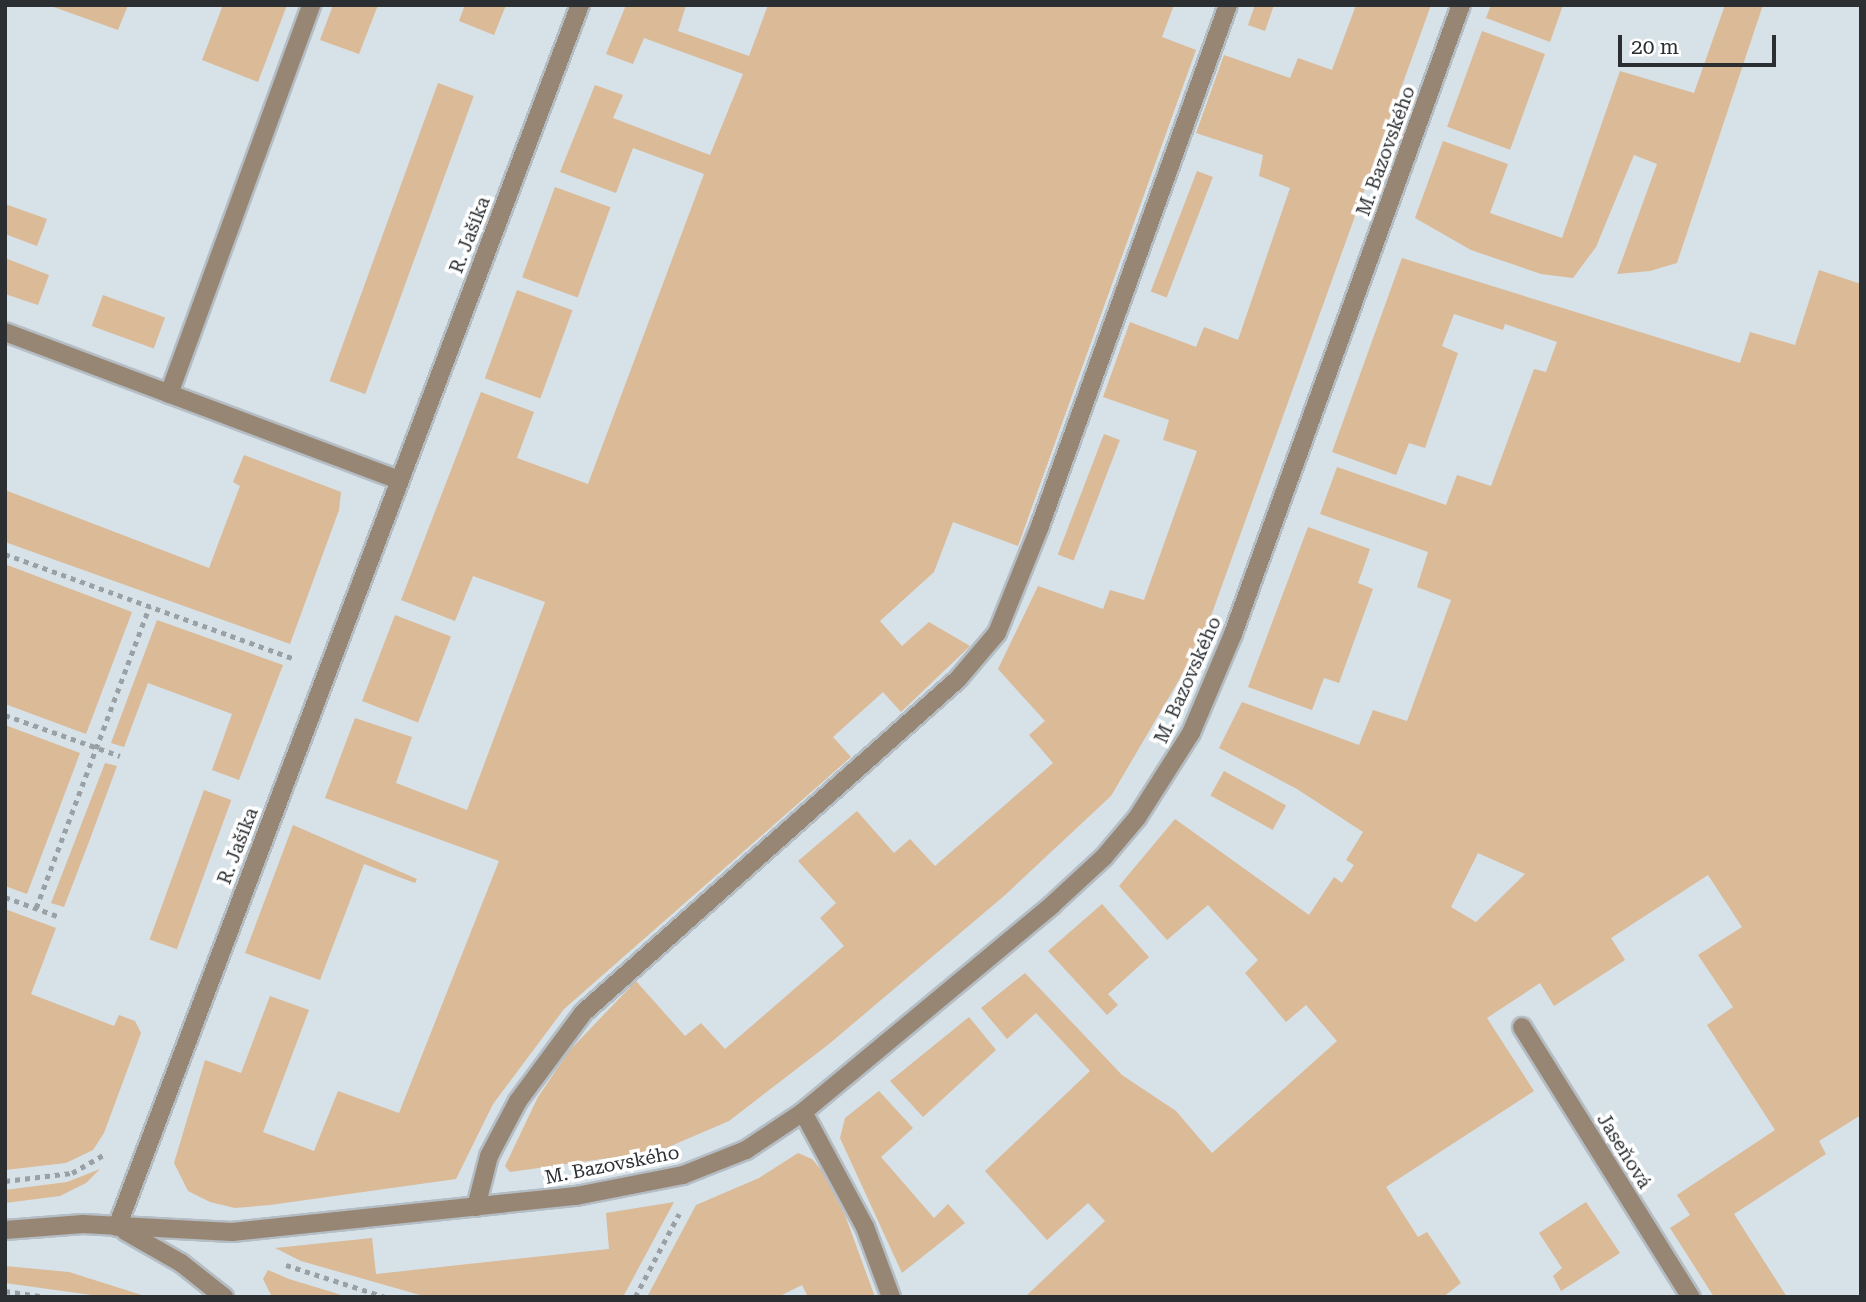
<!DOCTYPE html>
<meta charset="utf-8">
<style>
body{margin:0}
#map{position:relative;width:1866px;height:1302px;overflow:hidden;background:#d7e1e8;font-family:"Roboto Serif",serif}
div>[style]{position:absolute}
.green>*{inset:0;background:#daba97;transform-origin:0 0}
.path>*{height:4.5px;margin-top:-2.25px;transform-origin:0;background:repeating-linear-gradient(90deg,#99a1a6 0 5px,transparent 0 10px)}
.roads{filter:drop-shadow(2px 0 #b5bdc4) drop-shadow(-2px 0 #b5bdc4) drop-shadow(0 2px #b5bdc4) drop-shadow(0 -2px #b5bdc4)}
.minor>*{height:18px;margin:-9px;padding:0 9px;transform-origin:9px;border-radius:9px;background:#978674}
span{translate:-50% -50%;white-space:nowrap;text-align:center;line-height:1.15;-webkit-text-stroke:7px #fff;paint-order:stroke}
.street-label{font-size:19px;color:#2b2f32}
.frame{position:absolute;inset:0;border:7px solid #2b2f32;pointer-events:none}
.scale{position:absolute;left:1618px;top:35px;width:158px;height:32px;box-sizing:border-box;border:4px solid #2b2f32;border-top:0;padding-left:9px;font-size:21px;line-height:24px;white-space:nowrap;color:#2b2f32;-webkit-text-stroke:5px #fff;paint-order:stroke}
</style>
<div id="map">
<div class="green">
<div style="clip-path:polygon(48px 5px,128px 5px,118px 30px)"></div>
<div style="clip-path:polygon(223px 5px,287px 5px,258px 82px,202px 60px)"></div>
<div style="clip-path:polygon(333px 5px,378px 5px,359px 54px,320px 40px)"></div>
<div style="clip-path:polygon(465px 5px,506px 5px,494px 35px,459px 21px)"></div>
<div style="clip-path:polygon(626px 5px,686px 5px,678px 31px,749px 56px,768px 5px,1174px 5px,1162px 37px,1196px 50px,1018px 546px,953px 522px,934px 572px,880px 621px,902px 646px,929px 622px,970px 646px,901px 712px,883px 692px,833px 737px,851px 757px,564px 1009px,493px 1104px,456px 1179px,270px 1205px,235px 1208px,210px 1202px,188px 1191px,174px 1163px,205px 1060px,241px 1073px,270px 996px,309px 1010px,263px 1132px,314px 1151px,338px 1091px,399px 1113px,499px 861px,325px 798px,355px 718px,412px 737px,396px 783px,467px 810px,545px 602px,473px 576px,455px 621px,401px 600px,481px 392px,534px 412px,517px 458px,588px 484px,704px 174px,633px 148px,616px 193px,560px 172px,595px 85px,623px 95px,613px 118px,710px 155px,743px 74px,644px 38px,633px 64px,606px 54px)"></div>
<div style="clip-path:polygon(1255px 5px,1274px 5px,1265px 31px,1248px 25px)"></div>
<div style="clip-path:polygon(1356px 5px,1431px 5px,1202px 641px,1111px 796px,1004px 896px,829px 1044px,729px 1121px,659px 1151px,510px 1172px,505px 1166px,538px 1097px,569px 1051px,636px 981px,685px 1036px,701px 1023px,725px 1049px,844px 946px,820px 918px,836px 903px,798px 861px,857px 811px,894px 853px,910px 839px,935px 866px,1053px 763px,1029px 735px,1045px 721px,998px 669px,1038px 586px,1103px 609px,1110px 590px,1144px 600px,1197px 451px,1163px 440px,1169px 420px,1103px 397px,1130px 322px,1196px 347px,1204px 327px,1238px 340px,1290px 188px,1259px 176px,1263px 155px,1196px 133px,1224px 55px,1290px 78px,1298px 58px,1332px 70px)"></div>
<div style="clip-path:polygon(1491px 5px,1563px 5px,1550px 42px,1486px 18px)"></div>
<div style="clip-path:polygon(1725px 5px,1763px 5px,1677px 263px,1650px 271px,1617px 274px,1657px 164px,1634px 155px,1596px 247px,1573px 278px,1541px 274px,1471px 250px,1415px 218px,1443px 141px,1508px 164px,1490px 213px,1562px 238px,1620px 71px,1694px 93px)"></div>
<div style="left:1482px;top:31px;width:67px;height:102px;rotate:20deg"></div>
<div style="left:438px;top:83px;width:38px;height:317px;rotate:20deg"></div>
<div style="left:1197px;top:171px;width:17px;height:129px;rotate:21deg"></div>
<div style="left:555px;top:187px;width:59px;height:96px;rotate:20deg"></div>
<div style="clip-path:polygon(5px 204px,47px 219px,37px 246px,5px 234px)"></div>
<div style="clip-path:polygon(5px 258px,49px 275px,38px 305px,5px 294px)"></div>
<div style="clip-path:polygon(evenodd,1402px 258px,1740px 363px,1750px 332px,1795px 345px,1819px 270px,1861px 284px,1861px 1115px,1819px 1141px,1826px 1154px,1734px 1214px,1787px 1297px,1714px 1297px,1670px 1228px,1690px 1215px,1677px 1195px,1775px 1130px,1707px 1025px,1733px 1007px,1698px 955px,1742px 927px,1708px 875px,1611px 938px,1625px 960px,1554px 1006px,1540px 983px,1487px 1018px,1534px 1091px,1386px 1187px,1418px 1237px,1427px 1232px,1461px 1283px,1443px 1297px,1025px 1297px,1105px 1221px,1088px 1203px,1047px 1240px,985px 1171px,1090px 1071px,1036px 1013px,1007px 1039px,981px 1008px,1025px 973px,1122px 1075px,1176px 1111px,1212px 1153px,1337px 1041px,1306px 1005px,1286px 1022px,1245px 973px,1258px 960px,1208px 905px,1167px 940px,1119px 886px,1175px 819px,1309px 915px,1334px 877px,1342px 883px,1354px 865px,1346px 860px,1363px 832px,1297px 789px,1219px 748px,1242px 702px,1359px 745px,1373px 710px,1407px 721px,1451px 600px,1417px 587px,1428px 552px,1320px 514px,1337px 467px,1446px 505px,1457px 475px,1491px 486px,1534px 369px,1546px 372px,1557px 342px,1505px 324px,1503px 330px,1454px 314px,1442px 346px,1458px 353px,1425px 448px,1409px 443px,1396px 475px,1332px 452px,1402px 258px,1478px 853px,1525px 874px,1476px 922px,1451px 907px,1478px 853px)"></div>
<div style="left:517px;top:290px;width:59px;height:94px;rotate:20deg"></div>
<div style="left:103px;top:295px;width:66px;height:33px;rotate:20deg"></div>
<div style="left:1104px;top:434px;width:17px;height:129px;rotate:21deg"></div>
<div style="clip-path:polygon(244px 455px,341px 492px,339px 510px,290px 644px,5px 542px,5px 490px,209px 568px,240px 486px,233px 482px)"></div>
<div style="clip-path:polygon(1308px 527px,1370px 549px,1358px 583px,1373px 589px,1339px 683px,1324px 678px,1312px 710px,1248px 687px)"></div>
<div style="clip-path:polygon(7px 565px,132px 612px,86px 734px,5px 704px)"></div>
<div style="left:395px;top:615px;width:60px;height:92px;rotate:21deg"></div>
<div style="clip-path:polygon(157px 620px,283px 665px,239px 780px,212px 770px,232px 714px,148px 683px,124px 747px,111px 743px)"></div>
<div style="clip-path:polygon(5px 725px,80px 753px,27px 894px,5px 886px)"></div>
<div style="clip-path:polygon(105px 763px,117px 766px,90px 839px,64px 907px,51px 903px)"></div>
<div style="left:1224px;top:771px;width:71px;height:28px;rotate:29deg"></div>
<div style="left:204px;top:790px;width:29px;height:159px;rotate:20deg"></div>
<div style="clip-path:polygon(293px 825px,417px 879px,415px 883px,364px 864px,320px 980px,245px 953px)"></div>
<div style="clip-path:polygon(1102px 904px,1149px 957px,1108px 994px,1118px 1005px,1107px 1015px,1048px 951px)"></div>
<div style="clip-path:polygon(5px 909px,56px 928px,31px 994px,114px 1026px,119px 1015px,135px 1021px,141px 1033px,104px 1133px,93px 1150px,66px 1163px,5px 1170px)"></div>
<div style="clip-path:polygon(969px 1017px,996px 1050px,923px 1117px,890px 1081px)"></div>
<div style="clip-path:polygon(879px 1091px,913px 1128px,881px 1157px,934px 1218px,948px 1204px,965px 1223px,902px 1273px,840px 1138px,845px 1118px)"></div>
<div style="clip-path:polygon(798px 1153px,812px 1159px,822px 1171px,845px 1215px,875px 1297px,808px 1297px,802px 1285px,778px 1297px,647px 1297px,696px 1205px,759px 1178px)"></div>
<div style="clip-path:polygon(100px 1169px,86px 1183px,60px 1196px,5px 1203px,5px 1190px,67px 1182px)"></div>
<div style="clip-path:polygon(674px 1202px,623px 1297px,427px 1297px,301px 1261px,275px 1248px,372px 1238px,376px 1274px,609px 1249px,606px 1213px)"></div>
<div style="clip-path:polygon(1586px 1202px,1620px 1253px,1561px 1291px,1553px 1276px,1562px 1268px,1539px 1233px)"></div>
<div style="clip-path:polygon(5px 1266px,69px 1272px,148px 1297px,106px 1297px,5px 1283px)"></div>
<div style="clip-path:polygon(268px 1270px,289px 1279px,348px 1297px,272px 1297px,263px 1279px)"></div>
</div>
<div class="path">
<div style="left:5px;top:554px;width:308px;rotate:19.9deg"></div>
<div style="left:5px;top:715px;width:122px;rotate:19.6deg"></div>
<div style="left:5px;top:897px;width:59px;rotate:20deg"></div>
<div style="left:36px;top:908px;width:322px;rotate:-69.4deg"></div>
<div style="left:5px;top:1181px;width:67px;rotate:-6.8deg"></div>
<div style="left:72px;top:1173px;width:36px;rotate:-30deg"></div>
<div style="left:286px;top:1265px;width:104px;rotate:17.9deg"></div>
<div style="left:5px;top:1291px;width:42px;rotate:8.1deg"></div>
<div style="left:635px;top:1297px;width:94px;rotate:-62.1deg"></div>
</div>
<div class="roads">
<div class="minor">
<div style="left:5px;top:332px;width:421px;rotate:20.6deg"></div>
<div style="left:169px;top:394px;width:414px;rotate:-69.9deg"></div>
<div style="left:1522px;top:1027px;width:319px;rotate:58deg"></div>
<div style="left:803px;top:1112px;width:131px;rotate:61.7deg"></div>
<div style="left:865px;top:1227px;width:75px;rotate:69.6deg"></div>
<div style="left:476px;top:1207px;width:53px;rotate:-75.7deg"></div>
<div style="left:489px;top:1156px;width:62px;rotate:-62.2deg"></div>
<div style="left:518px;top:1101px;width:109px;rotate:-53.5deg"></div>
<div style="left:583px;top:1013px;width:502px;rotate:-41.69deg"></div>
<div style="left:958px;top:679px;width:60px;rotate:-49.7deg"></div>
<div style="left:997px;top:633px;width:115px;rotate:-68.1deg"></div>
<div style="left:1040px;top:526px;width:554px;rotate:-70.16deg"></div>
<div style="left:117px;top:1227px;width:1307px;rotate:-69.25deg"></div>
<div style="left:5px;top:1230px;width:78px;rotate:-4.4deg"></div>
<div style="left:83px;top:1224px;width:149px;rotate:3.1deg"></div>
<div style="left:232px;top:1232px;width:346px;rotate:-6deg"></div>
<div style="left:576px;top:1196px;width:109px;rotate:-11.1deg"></div>
<div style="left:683px;top:1175px;width:68px;rotate:-21.6deg"></div>
<div style="left:746px;top:1150px;width:69px;rotate:-33.7deg"></div>
<div style="left:803px;top:1112px;width:324px;rotate:-39.7deg"></div>
<div style="left:1052px;top:905px;width:71px;rotate:-42.7deg"></div>
<div style="left:1104px;top:857px;width:51px;rotate:-49.8deg"></div>
<div style="left:1137px;top:818px;width:101px;rotate:-57.6deg"></div>
<div style="left:1191px;top:733px;width:108px;rotate:-67deg"></div>
<div style="left:1233px;top:634px;width:669px;rotate:-70.08deg"></div>
<div style="left:125px;top:1231px;width:64px;rotate:29.7deg"></div>
<div style="left:181px;top:1263px;width:55px;rotate:38.3deg"></div>
</div>
</div>
<div class="street-label">
<span style="left:1386px;top:151px;rotate:-70deg">M. Bazovského</span>
<span style="left:470px;top:235px;rotate:-69deg">R. Jašíka</span>
<span style="left:1188px;top:680px;rotate:-66deg">M. Bazovského</span>
<span style="left:238px;top:846px;rotate:-69deg">R. Jašíka</span>
<span style="left:1624px;top:1151px;rotate:58deg">Jaseňová</span>
<span style="left:612px;top:1165px;rotate:-11deg">M. Bazovského</span>
</div>
<div class="frame"></div>
<div class="scale">20 m</div>
</div>
